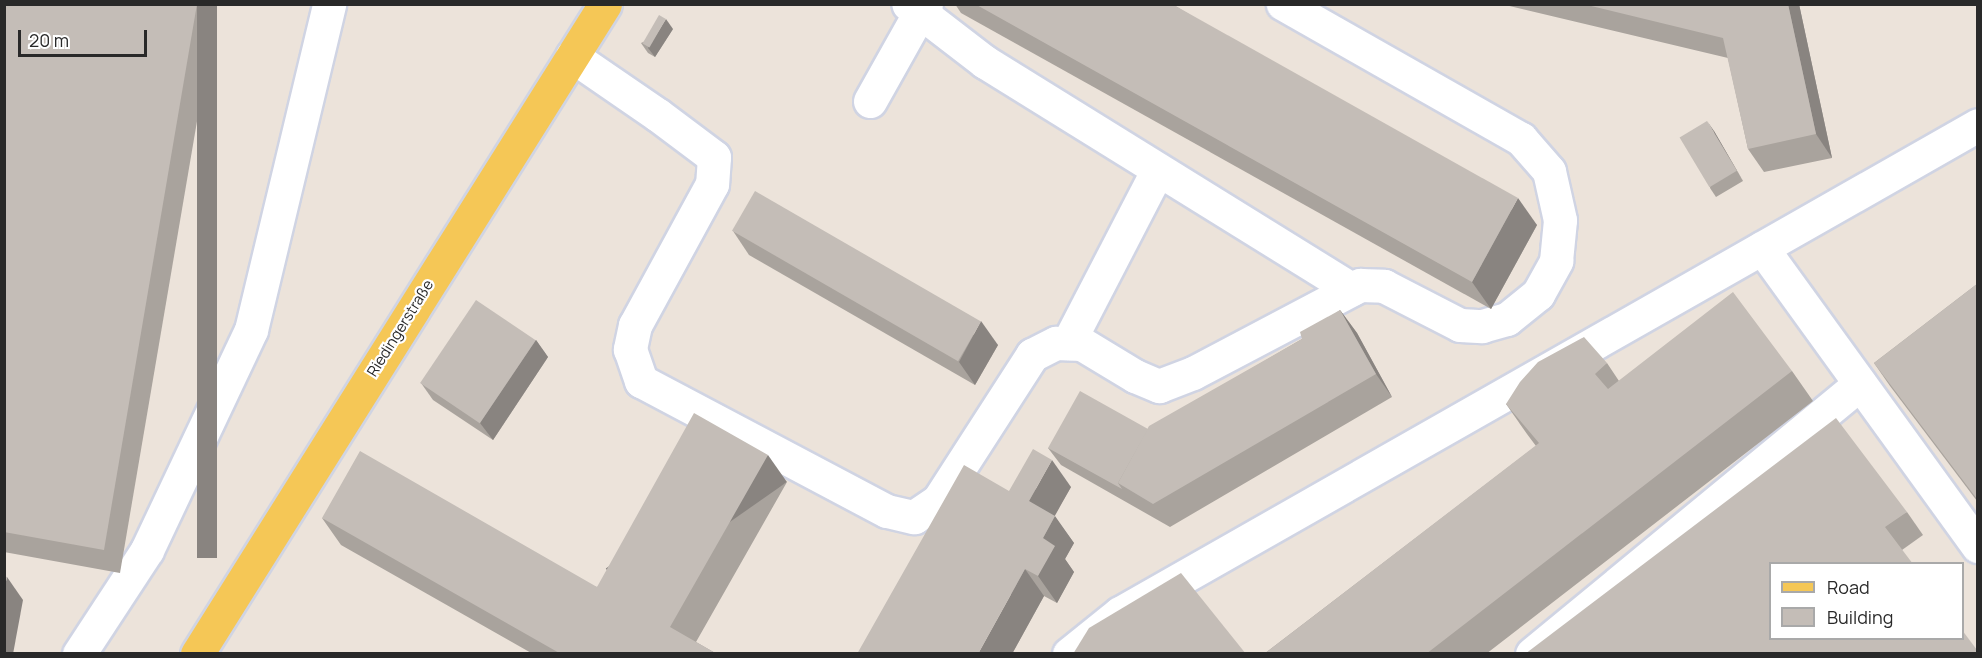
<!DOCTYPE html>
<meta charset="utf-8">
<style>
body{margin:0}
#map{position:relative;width:1982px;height:658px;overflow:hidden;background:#ece3da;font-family:Manrope,sans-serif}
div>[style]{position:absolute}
.roads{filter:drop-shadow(2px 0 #d0d4e3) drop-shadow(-2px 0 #d0d4e3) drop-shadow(0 2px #d0d4e3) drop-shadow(0 -2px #d0d4e3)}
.minor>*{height:33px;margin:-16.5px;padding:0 16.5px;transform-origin:16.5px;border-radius:16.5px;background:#fff}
.major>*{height:33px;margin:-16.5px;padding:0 16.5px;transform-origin:16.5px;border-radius:16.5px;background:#f5c756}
.wall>*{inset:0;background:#a9a39d}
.shaded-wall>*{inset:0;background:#898480;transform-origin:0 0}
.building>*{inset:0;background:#c4bdb7;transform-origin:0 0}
span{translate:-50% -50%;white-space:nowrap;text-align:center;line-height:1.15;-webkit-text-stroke:4.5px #fff;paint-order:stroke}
.street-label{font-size:15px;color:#292929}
.frame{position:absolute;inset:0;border:6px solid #292929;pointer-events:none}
.legend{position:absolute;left:1769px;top:562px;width:195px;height:78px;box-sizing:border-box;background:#fff;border:2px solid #a9a9a9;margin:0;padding:8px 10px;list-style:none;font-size:18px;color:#292929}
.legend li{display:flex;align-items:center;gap:12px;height:30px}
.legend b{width:30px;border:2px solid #a9a9a9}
.scale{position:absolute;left:18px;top:30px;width:129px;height:27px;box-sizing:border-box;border:3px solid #292929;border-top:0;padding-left:8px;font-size:18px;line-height:21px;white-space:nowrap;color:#292929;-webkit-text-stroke:4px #fff;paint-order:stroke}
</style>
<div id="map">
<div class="roads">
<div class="minor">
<div style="left:926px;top:4px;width:10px;rotate:127deg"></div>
<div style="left:920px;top:12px;width:82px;rotate:37.6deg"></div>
<div style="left:985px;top:62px;width:431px;rotate:31.8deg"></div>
<div style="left:572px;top:56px;width:104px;rotate:34.5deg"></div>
<div style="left:658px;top:115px;width:70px;rotate:36.9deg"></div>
<div style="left:714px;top:157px;width:27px;rotate:94deg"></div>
<div style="left:712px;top:184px;width:161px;rotate:118.6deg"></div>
<div style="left:635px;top:325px;width:25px;rotate:102deg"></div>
<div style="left:630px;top:349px;width:34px;rotate:71deg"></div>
<div style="left:641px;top:381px;width:278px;rotate:27.9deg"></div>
<div style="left:887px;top:511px;width:28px;rotate:13deg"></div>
<div style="left:914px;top:517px;width:29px;rotate:-34deg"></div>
<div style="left:938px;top:501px;width:174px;rotate:-57.2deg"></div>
<div style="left:1032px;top:355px;width:27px;rotate:-27deg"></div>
<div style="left:1056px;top:343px;width:26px;rotate:2deg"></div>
<div style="left:1082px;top:344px;width:62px;rotate:31.1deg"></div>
<div style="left:1135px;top:376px;width:26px;rotate:23deg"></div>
<div style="left:1159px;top:386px;width:36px;rotate:-21deg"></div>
<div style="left:1193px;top:373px;width:189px;rotate:-27.8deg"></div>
<div style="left:1360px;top:285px;width:24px;rotate:2deg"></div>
<div style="left:1384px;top:286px;width:85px;rotate:27.2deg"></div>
<div style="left:1460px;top:325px;width:22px;rotate:3deg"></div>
<div style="left:1482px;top:326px;width:26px;rotate:-16deg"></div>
<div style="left:1507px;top:319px;width:40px;rotate:-39deg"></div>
<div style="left:1538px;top:294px;width:38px;rotate:-61deg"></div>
<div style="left:1556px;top:261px;width:41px;rotate:-84.4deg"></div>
<div style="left:1560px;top:220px;width:50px;rotate:-102.7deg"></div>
<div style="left:1549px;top:171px;width:43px;rotate:-131.2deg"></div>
<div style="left:1521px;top:139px;width:274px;rotate:-150.4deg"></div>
<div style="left:870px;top:101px;width:102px;rotate:-60.7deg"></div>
<div style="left:920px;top:12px;width:14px;rotate:-146deg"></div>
<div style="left:1762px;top:248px;width:368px;rotate:54.1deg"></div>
<div style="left:1068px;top:343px;width:194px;rotate:-62.6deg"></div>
<div style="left:79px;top:654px;width:124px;rotate:-56.8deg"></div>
<div style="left:147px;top:550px;width:243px;rotate:-64.7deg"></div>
<div style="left:251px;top:330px;width:335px;rotate:-76.5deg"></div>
<div style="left:1069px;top:654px;width:65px;rotate:-38.8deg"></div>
<div style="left:1120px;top:613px;width:987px;rotate:-29.63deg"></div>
<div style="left:1532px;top:654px;width:425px;rotate:-39.5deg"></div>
</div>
<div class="major">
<div style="left:197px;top:654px;width:767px;rotate:-57.88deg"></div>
</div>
</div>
<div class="wall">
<div style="clip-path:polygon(4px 4px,217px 4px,120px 573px,4px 552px)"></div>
<div style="clip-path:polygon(955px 4px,1172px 4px,1537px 225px,1491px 309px,961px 13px)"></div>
<div style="clip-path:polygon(1501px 4px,1799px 4px,1832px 158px,1764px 172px,1748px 149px,1728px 58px)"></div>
<div style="clip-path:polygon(673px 29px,655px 57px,648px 53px,641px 43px)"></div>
<div style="clip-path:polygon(1714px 131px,1743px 181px,1716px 197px,1710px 188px)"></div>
<div style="clip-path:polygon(733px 231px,998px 345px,975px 385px,749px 255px)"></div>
<div style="clip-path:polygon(1977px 284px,1977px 501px,1890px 386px,1874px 363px)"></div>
<div style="clip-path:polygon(1340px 310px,1357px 333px,1392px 397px,1170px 527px,1061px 465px,1048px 448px,1148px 429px,1302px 339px)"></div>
<div style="clip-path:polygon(536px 340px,548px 357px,493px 440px,433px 400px,421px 383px)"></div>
<div style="clip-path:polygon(1607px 363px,1619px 381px,1792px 371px,1813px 401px,1486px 654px,1264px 654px,1536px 446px,1527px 434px,1506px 404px)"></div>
<div style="clip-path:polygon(787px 482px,696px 642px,717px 654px,533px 654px,341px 545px,322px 518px,597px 587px)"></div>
<div style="clip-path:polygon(1071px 487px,1054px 516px,1074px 543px,1065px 559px,1074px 572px,1057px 603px,1044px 596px,1012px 654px,1009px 491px)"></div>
<div style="clip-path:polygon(1907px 512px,1923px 535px,1902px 550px,1525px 654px)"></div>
</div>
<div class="shaded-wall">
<div style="left:197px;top:4px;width:20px;height:554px"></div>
<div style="clip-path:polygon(1788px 4px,1799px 4px,1832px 158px,1816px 134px)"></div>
<div style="clip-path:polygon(666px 19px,673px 29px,655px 57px,648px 48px)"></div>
<div style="clip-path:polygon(1707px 121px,1714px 131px,1743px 181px)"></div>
<div style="clip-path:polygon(1518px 198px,1537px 225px,1491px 309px,1472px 282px)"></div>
<div style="clip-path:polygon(1340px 310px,1357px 333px,1392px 397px,1376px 374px)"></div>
<div style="clip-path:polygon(981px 321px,998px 345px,975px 385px,959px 362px)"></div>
<div style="clip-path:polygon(536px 340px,548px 357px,493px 440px,480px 423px)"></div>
<div style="left:768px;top:455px;width:33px;height:198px;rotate:55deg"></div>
<div style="clip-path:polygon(1052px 460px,1071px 487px,1048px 528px,1029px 501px)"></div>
<div style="clip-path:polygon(1055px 516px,1074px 543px,1065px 559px,1074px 572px,1057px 603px,1038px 576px,1043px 538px)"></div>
<div style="clip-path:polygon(1025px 569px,1044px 596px,1012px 654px,978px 654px)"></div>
<div style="clip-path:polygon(7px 577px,23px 600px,13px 654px,4px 654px,4px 590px)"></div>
</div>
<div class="building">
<div style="clip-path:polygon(4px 4px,197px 4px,104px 550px,4px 532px)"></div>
<div style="clip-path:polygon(975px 4px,1172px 4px,1518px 198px,1472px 282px)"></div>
<div style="clip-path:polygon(1583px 4px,1788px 4px,1816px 134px,1748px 149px,1723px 38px)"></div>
<div style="left:659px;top:15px;width:8px;height:33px;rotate:30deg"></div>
<div style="left:1707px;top:121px;width:58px;height:32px;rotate:59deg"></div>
<div style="left:755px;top:191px;width:261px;height:46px;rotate:30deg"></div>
<div style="clip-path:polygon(1977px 284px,1977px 499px,1874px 363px)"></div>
<div style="clip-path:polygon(1733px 292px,1792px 371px,1426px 654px,1264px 654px,1539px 443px,1506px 404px,1520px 382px,1538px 362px,1584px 337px,1607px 363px,1595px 374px,1608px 389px)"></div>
<div style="left:476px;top:300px;width:72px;height:100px;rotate:34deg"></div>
<div style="clip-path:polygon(1340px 310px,1376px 374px,1153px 504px,1118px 483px,1149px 426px,1302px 339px,1300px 332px)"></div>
<div style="clip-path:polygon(1080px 391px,1148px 429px,1118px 483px,1122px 489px,1048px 448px)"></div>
<div style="clip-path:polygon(694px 413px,768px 455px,670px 627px,717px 654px,561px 654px,322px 518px,360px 451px,597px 587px)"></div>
<div style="clip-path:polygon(1836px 418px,1907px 512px,1885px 527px,1913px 564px,1770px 564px,1770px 639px,1962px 639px,1962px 630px,1977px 650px,1977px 654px,1525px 654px)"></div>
<div style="clip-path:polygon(1033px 449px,1052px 460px,1029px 501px,1055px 516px,1043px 538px,1055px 546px,1038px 576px,1025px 569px,978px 654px,857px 654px,964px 465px,1009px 491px)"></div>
<div style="clip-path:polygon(1181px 573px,1246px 654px,1073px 654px,1089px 628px)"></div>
<div style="clip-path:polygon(4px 576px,7px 577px,4px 590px)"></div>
</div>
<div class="street-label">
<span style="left:400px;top:328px;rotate:-58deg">Riedingerstraße</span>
</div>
<div class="frame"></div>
<ul class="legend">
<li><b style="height:8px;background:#f5c756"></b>Road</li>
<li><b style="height:16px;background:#c4bdb7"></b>Building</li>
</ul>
<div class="scale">20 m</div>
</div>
